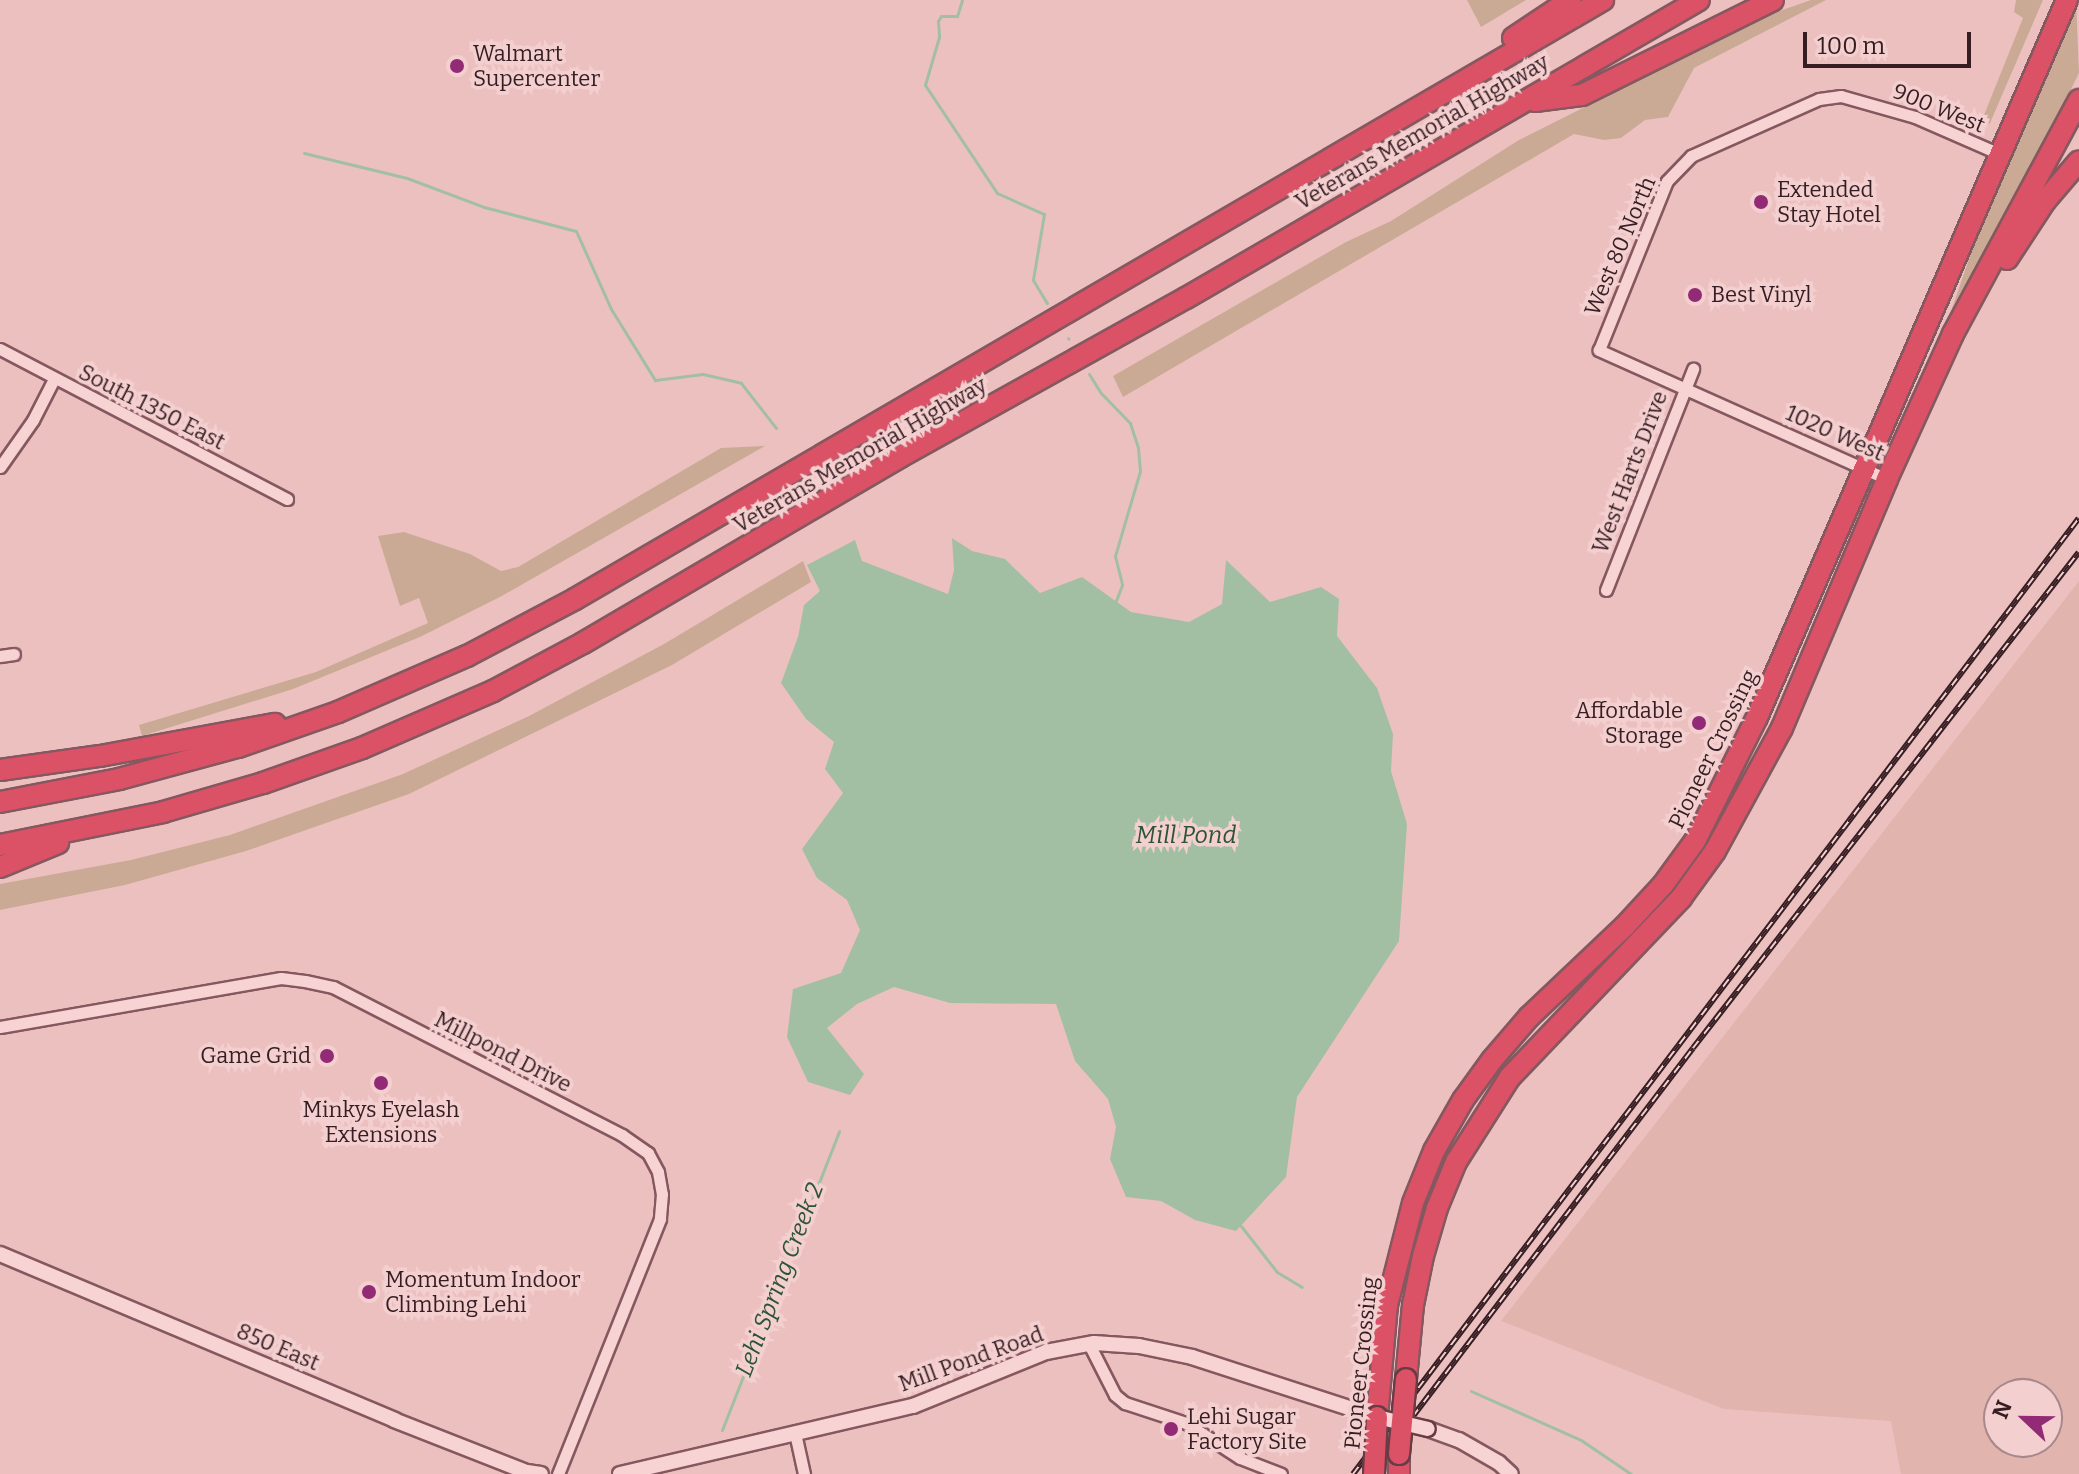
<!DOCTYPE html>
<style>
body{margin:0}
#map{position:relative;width:2079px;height:1474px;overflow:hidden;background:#edc0c0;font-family:Bitter,serif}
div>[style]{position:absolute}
.farmland>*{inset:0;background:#e2b4ae}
.green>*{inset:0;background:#caaa94}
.water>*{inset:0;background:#a3bfa3}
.stream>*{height:3px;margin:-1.5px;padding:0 1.5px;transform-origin:1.5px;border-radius:1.5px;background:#a3bfa3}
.roads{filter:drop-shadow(2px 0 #855860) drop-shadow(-2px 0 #855860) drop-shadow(0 2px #855860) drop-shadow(0 -2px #855860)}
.street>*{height:11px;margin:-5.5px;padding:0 5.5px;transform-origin:5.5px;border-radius:5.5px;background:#f8d3d3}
.secondary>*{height:14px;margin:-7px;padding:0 7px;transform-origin:7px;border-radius:7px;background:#f8d3d3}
.highway>*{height:20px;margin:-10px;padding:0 10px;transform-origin:10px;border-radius:10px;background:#db5166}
.rail>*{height:6px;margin-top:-3px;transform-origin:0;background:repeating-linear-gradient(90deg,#f4cfcf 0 9px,#351d22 0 18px);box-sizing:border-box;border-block:2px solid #351d22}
.bridges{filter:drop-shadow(2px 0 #673c45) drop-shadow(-2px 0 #673c45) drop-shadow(0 2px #673c45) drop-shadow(0 -2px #673c45)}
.secondary-bridge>*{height:14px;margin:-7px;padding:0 7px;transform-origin:7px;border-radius:7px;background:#f8d3d3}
.highway-bridge>*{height:20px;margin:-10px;padding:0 10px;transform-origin:10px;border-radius:10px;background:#db5166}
.dots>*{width:22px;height:22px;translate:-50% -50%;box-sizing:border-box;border:4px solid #f4cfcf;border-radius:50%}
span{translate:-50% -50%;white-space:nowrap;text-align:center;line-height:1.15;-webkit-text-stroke:7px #f4cfcf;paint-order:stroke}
.poi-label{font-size:22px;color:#351d22}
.left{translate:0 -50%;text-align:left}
.right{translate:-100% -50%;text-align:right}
.street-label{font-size:22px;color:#351d22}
.water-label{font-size:24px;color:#2c5435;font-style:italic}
.north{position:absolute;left:1983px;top:1378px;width:80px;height:80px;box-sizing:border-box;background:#f4cfcf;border:2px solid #a8888a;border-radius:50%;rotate:292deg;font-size:22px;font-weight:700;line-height:32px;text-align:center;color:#351d22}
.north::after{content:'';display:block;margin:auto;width:28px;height:36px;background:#922a75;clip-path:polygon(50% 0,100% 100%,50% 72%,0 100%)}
.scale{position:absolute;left:1803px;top:32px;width:168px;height:36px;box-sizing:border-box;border:4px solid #351d22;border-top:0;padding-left:10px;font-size:24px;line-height:28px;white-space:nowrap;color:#351d22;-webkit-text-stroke:6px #f4cfcf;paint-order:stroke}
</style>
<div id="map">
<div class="farmland">
<div style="clip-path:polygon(evenodd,2079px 581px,2079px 1474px,1901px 1474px,1891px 1421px,1724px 1409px,1501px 1321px,2079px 581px,1999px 1394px,2047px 1394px,2047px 1442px,1999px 1442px,1999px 1394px)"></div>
</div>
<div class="green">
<div style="clip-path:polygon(1467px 0,1526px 0,1481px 27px)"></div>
<div style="clip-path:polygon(1811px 0,1826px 0,1694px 68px,1668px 117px,1645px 120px,1621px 138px,1604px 140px,1574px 134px,1123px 397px,1113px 376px,1346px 242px,1391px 221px,1519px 140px,1768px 15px)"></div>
<div style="clip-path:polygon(2016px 0,2043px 0,1990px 123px,1973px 130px,1969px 126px,1973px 117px,1982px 120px,2023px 18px,2014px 12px)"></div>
<div style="clip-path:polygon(2076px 0,2079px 73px,2025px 183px,1946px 326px,1993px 189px)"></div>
<div style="clip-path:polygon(765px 446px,500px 597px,420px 637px,293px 689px,142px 736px,139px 725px,316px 672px,428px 623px,419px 598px,400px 606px,378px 536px,404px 532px,470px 554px,501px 571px,518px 567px,721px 448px)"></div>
<div style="clip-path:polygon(803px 561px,811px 582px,672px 665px,409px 794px,246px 851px,125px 885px,0 910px,0 884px,131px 860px,230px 835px,403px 774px,529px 716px,664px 644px)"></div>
</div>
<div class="water">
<div style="clip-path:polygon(952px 538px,972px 551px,1005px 559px,1040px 593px,1082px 577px,1131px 612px,1189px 622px,1222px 604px,1226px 560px,1270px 602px,1321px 587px,1339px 599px,1337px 636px,1377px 688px,1393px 734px,1391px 771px,1407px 824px,1399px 941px,1297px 1097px,1286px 1177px,1236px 1231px,1195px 1220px,1161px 1201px,1126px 1197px,1110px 1159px,1116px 1127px,1108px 1099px,1075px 1061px,1056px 1004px,950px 1003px,894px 987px,857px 1004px,827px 1028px,864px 1074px,850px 1095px,808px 1082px,787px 1037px,793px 989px,841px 973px,860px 930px,847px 900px,817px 878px,802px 849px,843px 793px,825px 769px,834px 742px,806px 719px,781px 683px,798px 637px,804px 605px,820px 591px,807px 565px,855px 540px,862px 561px,948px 594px,954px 570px)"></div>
</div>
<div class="stream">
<div style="left:962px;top:0;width:17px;rotate:107deg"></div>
<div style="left:957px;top:16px;width:16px;rotate:180deg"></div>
<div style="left:941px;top:16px;width:6px;rotate:121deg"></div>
<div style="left:938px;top:21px;width:16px;rotate:86deg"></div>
<div style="left:939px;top:37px;width:50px;rotate:106.3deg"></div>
<div style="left:925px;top:85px;width:130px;rotate:56.3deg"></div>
<div style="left:997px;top:193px;width:51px;rotate:24.1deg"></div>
<div style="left:1044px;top:214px;width:67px;rotate:99.5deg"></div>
<div style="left:1033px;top:280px;width:27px;rotate:59deg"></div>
<div style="left:304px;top:153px;width:106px;rotate:13.6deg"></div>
<div style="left:407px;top:178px;width:82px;rotate:20.6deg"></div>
<div style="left:484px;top:207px;width:95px;rotate:14.6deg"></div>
<div style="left:576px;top:231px;width:85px;rotate:65.8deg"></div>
<div style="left:611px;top:309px;width:84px;rotate:58.2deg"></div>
<div style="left:655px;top:380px;width:48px;rotate:-7.1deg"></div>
<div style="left:703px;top:374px;width:39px;rotate:13deg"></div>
<div style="left:741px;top:383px;width:57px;rotate:52.1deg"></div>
<div style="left:1068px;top:338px;width:1px;rotate:45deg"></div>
<div style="left:1089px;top:374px;width:22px;rotate:58deg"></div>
<div style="left:1101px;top:393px;width:42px;rotate:46deg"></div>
<div style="left:1130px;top:423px;width:26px;rotate:72deg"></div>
<div style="left:1138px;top:448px;width:23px;rotate:85deg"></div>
<div style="left:1140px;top:471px;width:89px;rotate:106.4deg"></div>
<div style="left:1115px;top:556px;width:30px;rotate:76deg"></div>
<div style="left:1122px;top:585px;width:17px;rotate:111deg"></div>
<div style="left:1241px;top:1226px;width:58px;rotate:52deg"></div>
<div style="left:1277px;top:1272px;width:29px;rotate:31deg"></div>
<div style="left:1471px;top:1391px;width:120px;rotate:24deg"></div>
<div style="left:1581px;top:1440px;width:60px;rotate:34.2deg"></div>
<div style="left:722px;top:1430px;width:321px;rotate:-68.6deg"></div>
</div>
<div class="roads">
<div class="street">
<div style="left:0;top:349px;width:324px;rotate:27.6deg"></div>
<div style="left:0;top:467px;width:57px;rotate:-54.9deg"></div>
<div style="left:33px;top:420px;width:46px;rotate:-62.9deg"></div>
<div style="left:1887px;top:479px;width:316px;rotate:-155.9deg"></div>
<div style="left:1599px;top:350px;width:182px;rotate:-68.1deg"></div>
<div style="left:1667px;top:181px;width:35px;rotate:-46deg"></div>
<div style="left:1691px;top:156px;width:140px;rotate:-24deg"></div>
<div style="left:1819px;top:99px;width:22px;rotate:-8deg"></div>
<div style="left:1841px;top:96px;width:77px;rotate:15.8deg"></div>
<div style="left:1915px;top:117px;width:95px;rotate:23.6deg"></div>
<div style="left:1606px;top:590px;width:238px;rotate:-68.5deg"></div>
<div style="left:0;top:656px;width:14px;rotate:-8deg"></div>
<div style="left:0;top:1027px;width:285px;rotate:-9.9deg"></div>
<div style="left:281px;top:978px;width:24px;rotate:7deg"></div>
<div style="left:305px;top:981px;width:29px;rotate:12deg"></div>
<div style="left:333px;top:987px;width:325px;rotate:27.1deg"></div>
<div style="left:622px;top:1135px;width:32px;rotate:35deg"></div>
<div style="left:648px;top:1153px;width:21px;rotate:62deg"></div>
<div style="left:658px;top:1172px;width:22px;rotate:80deg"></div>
<div style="left:662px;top:1194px;width:25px;rotate:95deg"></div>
<div style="left:660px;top:1219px;width:275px;rotate:111.8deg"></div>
<div style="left:1089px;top:1344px;width:57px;rotate:63deg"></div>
<div style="left:1115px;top:1395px;width:13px;rotate:39deg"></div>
<div style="left:1125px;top:1403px;width:64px;rotate:18.2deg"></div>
<div style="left:1186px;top:1423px;width:64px;rotate:32.9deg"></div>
<div style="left:1240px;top:1458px;width:44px;rotate:21.3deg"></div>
<div style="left:795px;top:1433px;width:42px;rotate:77.6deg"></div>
</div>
<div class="secondary">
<div style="left:0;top:1254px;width:428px;rotate:22.8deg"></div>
<div style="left:394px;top:1420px;width:143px;rotate:21.4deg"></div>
<div style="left:527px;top:1472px;width:14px;rotate:8deg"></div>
<div style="left:1428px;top:1429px;width:33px;rotate:20deg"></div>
<div style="left:1459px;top:1440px;width:46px;rotate:29.9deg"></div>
<div style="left:1499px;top:1463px;width:16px;rotate:43deg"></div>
<div style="left:620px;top:1474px;width:301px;rotate:-13.1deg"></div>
<div style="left:913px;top:1406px;width:144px;rotate:-22.1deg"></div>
<div style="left:1046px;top:1352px;width:49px;rotate:-10.6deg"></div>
<div style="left:1094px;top:1343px;width:45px;rotate:3.8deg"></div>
<div style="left:1139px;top:1346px;width:54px;rotate:11.7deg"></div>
<div style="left:1192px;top:1357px;width:194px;rotate:18deg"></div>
</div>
<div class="highway">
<div style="left:1513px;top:38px;width:69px;rotate:-33.7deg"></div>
<div style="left:1535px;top:101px;width:47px;rotate:-7.3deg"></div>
<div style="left:1582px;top:95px;width:213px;rotate:-26.4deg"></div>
<div style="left:2007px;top:259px;width:69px;rotate:-56.8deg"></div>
<div style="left:2045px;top:201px;width:52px;rotate:-49.6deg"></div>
<div style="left:0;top:770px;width:101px;rotate:-8deg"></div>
<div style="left:100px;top:756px;width:178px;rotate:-10.4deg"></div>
<div style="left:0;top:802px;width:121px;rotate:-10.9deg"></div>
<div style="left:119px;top:779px;width:123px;rotate:-15.1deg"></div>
<div style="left:238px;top:747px;width:106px;rotate:-19.3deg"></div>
<div style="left:338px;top:712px;width:141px;rotate:-23.5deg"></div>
<div style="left:467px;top:656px;width:122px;rotate:-27.8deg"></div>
<div style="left:575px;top:599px;width:1190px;rotate:-30.23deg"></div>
<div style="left:0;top:845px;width:166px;rotate:-11.4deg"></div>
<div style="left:163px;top:812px;width:104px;rotate:-16.2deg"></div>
<div style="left:263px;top:783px;width:105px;rotate:-19.5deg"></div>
<div style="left:362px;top:748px;width:143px;rotate:-23.5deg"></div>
<div style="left:493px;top:691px;width:102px;rotate:-28.1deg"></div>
<div style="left:583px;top:643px;width:368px;rotate:-30.4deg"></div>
<div style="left:900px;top:457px;width:327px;rotate:-29.1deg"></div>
<div style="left:1186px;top:298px;width:593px;rotate:-30.15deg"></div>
<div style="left:0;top:867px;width:63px;rotate:-22.5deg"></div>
<div style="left:1406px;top:1379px;width:74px;rotate:-84.6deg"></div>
<div style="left:1413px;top:1305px;width:50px;rotate:-78.5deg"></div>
<div style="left:1423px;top:1256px;width:50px;rotate:-73.7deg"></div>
<div style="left:1437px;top:1208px;width:50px;rotate:-67.6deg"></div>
<div style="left:1456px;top:1162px;width:101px;rotate:-57.6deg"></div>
<div style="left:1510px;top:1077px;width:248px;rotate:-46.3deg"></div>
<div style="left:1681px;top:898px;width:58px;rotate:-54.1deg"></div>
<div style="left:1715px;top:851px;width:140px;rotate:-61.4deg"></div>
<div style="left:1782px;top:728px;width:270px;rotate:-67.1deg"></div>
<div style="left:1887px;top:479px;width:159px;rotate:-65.5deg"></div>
<div style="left:1953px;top:334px;width:266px;rotate:-61.7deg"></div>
<div style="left:1377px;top:1417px;width:112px;rotate:-84.9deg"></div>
<div style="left:1387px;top:1305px;width:105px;rotate:-75.7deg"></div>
<div style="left:1413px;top:1203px;width:56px;rotate:-68deg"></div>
<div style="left:1434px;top:1151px;width:59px;rotate:-60.4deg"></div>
<div style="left:1463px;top:1100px;width:49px;rotate:-54.1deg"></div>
<div style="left:1492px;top:1060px;width:57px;rotate:-49.3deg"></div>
<div style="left:1529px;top:1017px;width:132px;rotate:-43.5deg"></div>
<div style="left:1625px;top:926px;width:56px;rotate:-47.2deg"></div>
<div style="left:1663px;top:885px;width:54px;rotate:-54deg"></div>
<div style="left:1695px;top:841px;width:139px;rotate:-63.4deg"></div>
<div style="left:1757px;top:717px;width:781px;rotate:-66.62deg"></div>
<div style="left:1399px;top:1474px;width:20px;rotate:-90deg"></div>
</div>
</div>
<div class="rail">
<div style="left:1353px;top:1474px;width:1200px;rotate:-52.79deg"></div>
<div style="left:1369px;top:1474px;width:535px;rotate:-52.74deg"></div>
<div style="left:1693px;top:1048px;width:628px;rotate:-52.11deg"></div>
</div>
<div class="bridges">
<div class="secondary-bridge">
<div style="left:1377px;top:1417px;width:52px;rotate:13.2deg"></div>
</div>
<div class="highway-bridge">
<div style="left:1399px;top:1454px;width:75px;rotate:-84.7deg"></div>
<div style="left:1374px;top:1474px;width:57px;rotate:-87deg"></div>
</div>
</div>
<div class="dots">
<div style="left:457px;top:66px;background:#922a75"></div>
<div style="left:1761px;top:202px;background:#922a75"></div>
<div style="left:1695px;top:295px;background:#922a75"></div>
<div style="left:1699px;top:723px;background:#922a75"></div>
<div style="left:327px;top:1056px;background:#922a75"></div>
<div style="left:381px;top:1083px;background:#922a75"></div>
<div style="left:369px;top:1292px;background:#922a75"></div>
<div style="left:1171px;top:1429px;background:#922a75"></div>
</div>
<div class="poi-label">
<span class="left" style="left:473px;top:66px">Walmart<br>Supercenter</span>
<span class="left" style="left:1777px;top:202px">Extended<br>Stay Hotel</span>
<span class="left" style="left:1711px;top:295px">Best Vinyl</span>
<span class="right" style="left:1683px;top:723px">Affordable<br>Storage</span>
<span class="right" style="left:311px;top:1056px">Game Grid</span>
<span style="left:381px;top:1122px">Minkys Eyelash<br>Extensions</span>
<span class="left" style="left:385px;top:1292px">Momentum Indoor<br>Climbing Lehi</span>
<span class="left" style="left:1187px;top:1429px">Lehi Sugar<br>Factory Site</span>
</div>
<div class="street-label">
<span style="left:1939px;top:108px;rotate:22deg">900 West</span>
<span style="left:1422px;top:132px;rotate:-30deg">Veterans Memorial Highway</span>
<span style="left:1620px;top:246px;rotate:-67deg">West 80 North</span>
<span style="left:152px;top:407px;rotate:27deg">South 1350 East</span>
<span style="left:1835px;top:433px;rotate:24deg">1020 West</span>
<span style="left:860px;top:455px;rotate:-30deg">Veterans Memorial Highway</span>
<span style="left:1630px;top:472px;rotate:-69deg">West Harts Drive</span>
<span style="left:1713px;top:749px;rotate:-64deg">Pioneer Crossing</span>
<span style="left:503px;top:1052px;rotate:27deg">Millpond Drive</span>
<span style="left:278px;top:1347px;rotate:23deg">850 East</span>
<span style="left:971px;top:1359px;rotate:-20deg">Mill Pond Road</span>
<span style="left:1361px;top:1363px;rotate:-84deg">Pioneer Crossing</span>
</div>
<div class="water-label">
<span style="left:1186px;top:836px">Mill Pond</span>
<span style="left:780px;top:1280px;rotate:-69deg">Lehi Spring Creek 2</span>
</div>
<div class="north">N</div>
<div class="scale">100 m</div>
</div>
